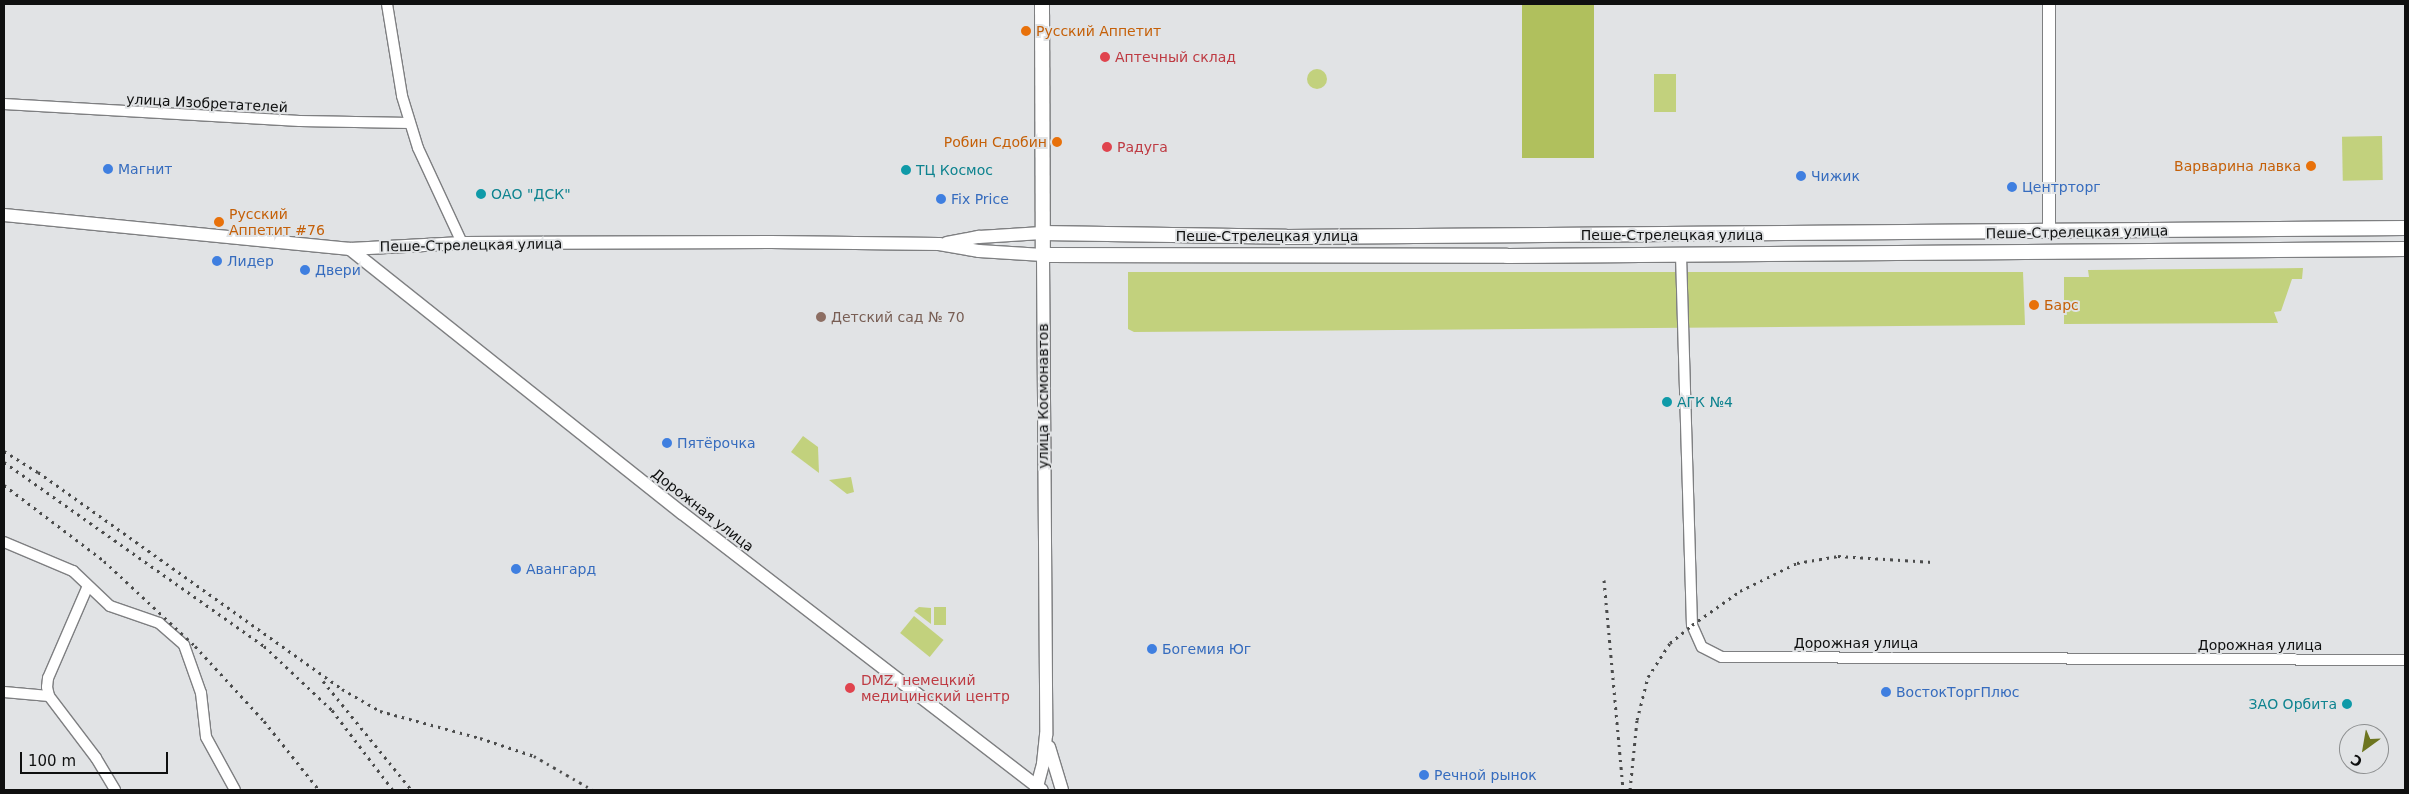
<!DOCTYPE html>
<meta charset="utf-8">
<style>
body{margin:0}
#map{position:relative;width:2409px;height:794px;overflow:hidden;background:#e1e3e5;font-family:"DejaVu Sans",sans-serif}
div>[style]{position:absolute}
.green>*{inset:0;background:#c2d17d;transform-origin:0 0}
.round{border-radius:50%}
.forest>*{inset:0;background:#b0c05d;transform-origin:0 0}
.roads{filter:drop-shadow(1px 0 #7e7f81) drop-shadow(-1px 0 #7e7f81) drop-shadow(0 1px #7e7f81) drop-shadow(0 -1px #7e7f81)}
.minor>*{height:10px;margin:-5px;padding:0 5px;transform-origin:5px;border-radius:5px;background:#fff}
.tertiary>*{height:12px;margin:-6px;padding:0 6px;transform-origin:6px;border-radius:6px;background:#fff}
.secondary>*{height:14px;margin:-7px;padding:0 7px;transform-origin:7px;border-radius:7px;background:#fff}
.rail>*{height:3px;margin-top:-1.5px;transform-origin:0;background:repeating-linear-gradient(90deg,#4b4c4c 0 2.5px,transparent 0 7.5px)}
.dots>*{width:14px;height:14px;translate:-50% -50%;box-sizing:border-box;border:2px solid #e1e3e5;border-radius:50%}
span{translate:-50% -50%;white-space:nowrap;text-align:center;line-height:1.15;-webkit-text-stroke:4px #e1e3e5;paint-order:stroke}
.food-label{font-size:14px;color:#c56008}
.left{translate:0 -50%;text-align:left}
.right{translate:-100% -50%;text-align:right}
.health-label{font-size:14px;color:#be3a42}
.street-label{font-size:14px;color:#0f1010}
.shop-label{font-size:14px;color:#366cbe}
.culture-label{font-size:14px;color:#0d838f}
.education-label{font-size:14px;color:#785e54}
.frame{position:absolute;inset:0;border:5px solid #0f1010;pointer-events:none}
.north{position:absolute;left:2339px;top:724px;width:50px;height:50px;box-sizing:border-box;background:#e1e3e5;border:1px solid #8d8f90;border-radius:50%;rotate:212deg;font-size:14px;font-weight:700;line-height:20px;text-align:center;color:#0f1010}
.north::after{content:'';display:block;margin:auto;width:18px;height:22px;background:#6d751f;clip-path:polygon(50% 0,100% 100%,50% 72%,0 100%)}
.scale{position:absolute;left:20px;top:752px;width:148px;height:22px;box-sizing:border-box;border:2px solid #0f1010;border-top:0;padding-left:6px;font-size:15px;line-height:18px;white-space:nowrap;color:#0f1010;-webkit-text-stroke:4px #e1e3e5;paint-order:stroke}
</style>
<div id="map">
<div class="green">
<div class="round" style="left:1307px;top:69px;width:20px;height:20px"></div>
<div style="left:1654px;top:74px;width:22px;height:38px"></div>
<div style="left:2382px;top:136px;width:44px;height:40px;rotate:89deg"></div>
<div style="clip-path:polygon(2303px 268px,2302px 279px,2292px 279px,2281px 311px,2274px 312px,2278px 323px,2064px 324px,2064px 277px,2089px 277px,2088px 270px)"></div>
<div style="clip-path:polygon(1128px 272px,2023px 272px,2025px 325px,1134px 332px,1128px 329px)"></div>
<div style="clip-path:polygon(803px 436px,818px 447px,819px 473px,791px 452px)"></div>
<div style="clip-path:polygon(851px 477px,854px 492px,847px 494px,829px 480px)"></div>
<div style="clip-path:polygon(919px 607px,931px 608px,931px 624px,914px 611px)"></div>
<div style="left:934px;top:607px;width:12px;height:18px"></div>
<div style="left:914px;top:616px;width:38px;height:22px;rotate:39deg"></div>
</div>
<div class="forest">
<div style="left:1522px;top:4px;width:72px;height:154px"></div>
</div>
<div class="roads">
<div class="minor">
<div style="left:387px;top:4px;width:93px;rotate:80.7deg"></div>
<div style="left:402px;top:96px;width:54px;rotate:72.9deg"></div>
<div style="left:418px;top:148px;width:105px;rotate:65.1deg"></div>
<div style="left:4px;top:104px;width:296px;rotate:3.3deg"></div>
<div style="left:300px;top:121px;width:110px;rotate:1deg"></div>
<div style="left:1681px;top:255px;width:370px;rotate:88.3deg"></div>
<div style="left:1692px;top:625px;width:24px;rotate:66deg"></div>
<div style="left:1702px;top:647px;width:22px;rotate:27deg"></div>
<div style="left:1722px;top:657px;width:683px;rotate:0.25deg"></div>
<div style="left:4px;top:542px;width:75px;rotate:22.8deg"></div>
<div style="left:73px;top:571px;width:51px;rotate:43.4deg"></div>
<div style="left:110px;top:606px;width:52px;rotate:19.1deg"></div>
<div style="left:159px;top:623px;width:33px;rotate:41deg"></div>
<div style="left:184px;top:645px;width:51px;rotate:70.5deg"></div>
<div style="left:201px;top:693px;width:44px;rotate:83.5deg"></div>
<div style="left:206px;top:737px;width:60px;rotate:61.3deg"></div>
<div style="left:87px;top:588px;width:98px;rotate:113.4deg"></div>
<div style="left:48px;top:678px;width:9px;rotate:96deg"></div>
<div style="left:47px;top:687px;width:9px;rotate:77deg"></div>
<div style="left:49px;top:696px;width:78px;rotate:52.8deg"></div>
<div style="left:96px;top:758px;width:37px;rotate:59deg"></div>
<div style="left:4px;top:692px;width:45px;rotate:5.1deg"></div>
</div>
<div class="tertiary">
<div style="left:2049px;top:4px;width:228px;rotate:90deg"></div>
<div style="left:4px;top:215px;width:348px;rotate:5.6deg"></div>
<div style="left:350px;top:249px;width:112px;rotate:-3.1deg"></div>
<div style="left:462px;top:243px;width:309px;rotate:-0.2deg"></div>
<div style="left:771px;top:242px;width:168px;rotate:0.7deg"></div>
<div style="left:939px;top:244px;width:41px;rotate:9.9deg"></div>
<div style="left:979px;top:251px;width:64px;rotate:3.6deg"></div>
<div style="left:1043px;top:255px;width:480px;rotate:89.6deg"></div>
<div style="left:1046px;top:735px;width:29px;rotate:96deg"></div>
<div style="left:1043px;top:764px;width:27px;rotate:105deg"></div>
<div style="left:947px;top:243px;width:33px;rotate:-11deg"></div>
<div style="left:979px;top:237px;width:63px;rotate:-3.6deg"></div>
<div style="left:350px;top:249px;width:424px;rotate:38.5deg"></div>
<div style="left:682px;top:513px;width:454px;rotate:37.6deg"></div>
<div style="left:1049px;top:747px;width:45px;rotate:73.2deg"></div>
</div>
<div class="secondary">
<div style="left:1042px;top:4px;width:251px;rotate:89.8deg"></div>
<div style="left:1043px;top:255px;width:464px;rotate:0.1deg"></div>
<div style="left:1507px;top:256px;width:898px;rotate:-0.45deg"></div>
<div style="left:1042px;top:233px;width:244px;rotate:0.9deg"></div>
<div style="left:1286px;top:237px;width:1119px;rotate:-0.46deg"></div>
</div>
</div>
<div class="rail">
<div style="left:4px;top:451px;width:40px;rotate:32deg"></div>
<div style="left:38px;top:472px;width:374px;rotate:35.5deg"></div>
<div style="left:342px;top:689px;width:44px;rotate:30.1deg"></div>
<div style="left:380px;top:711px;width:104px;rotate:15.1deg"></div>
<div style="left:480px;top:738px;width:57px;rotate:18.4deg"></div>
<div style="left:534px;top:756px;width:68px;rotate:30deg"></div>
<div style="left:4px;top:462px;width:319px;rotate:35.3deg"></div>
<div style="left:264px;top:646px;width:93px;rotate:43.3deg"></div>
<div style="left:332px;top:710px;width:101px;rotate:52.7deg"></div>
<div style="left:4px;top:485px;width:126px;rotate:37.2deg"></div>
<div style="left:104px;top:561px;width:125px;rotate:43deg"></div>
<div style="left:195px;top:646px;width:102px;rotate:47.4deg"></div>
<div style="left:264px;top:721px;width:88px;rotate:51.4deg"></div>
<div style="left:1604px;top:580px;width:211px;rotate:84.8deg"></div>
<div style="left:323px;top:681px;width:138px;rotate:50.9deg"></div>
<div style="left:1630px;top:790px;width:70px;rotate:-84.3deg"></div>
<div style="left:1637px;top:720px;width:44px;rotate:-75.7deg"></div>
<div style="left:1648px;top:677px;width:40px;rotate:-57.1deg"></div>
<div style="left:1670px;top:643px;width:28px;rotate:-39deg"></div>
<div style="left:1692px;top:625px;width:59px;rotate:-35.3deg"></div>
<div style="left:1740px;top:591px;width:64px;rotate:-26.2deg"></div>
<div style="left:1797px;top:563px;width:42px;rotate:-9.7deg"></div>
<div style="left:1838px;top:556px;width:95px;rotate:3.6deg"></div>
</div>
<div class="dots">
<div style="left:1026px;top:31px;background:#e8710a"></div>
<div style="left:1105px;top:57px;background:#e0444e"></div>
<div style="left:1057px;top:142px;background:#e8710a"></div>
<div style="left:1107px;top:147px;background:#e0444e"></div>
<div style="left:2311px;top:166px;background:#e8710a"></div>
<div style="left:108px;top:169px;background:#3f7fe0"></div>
<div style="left:906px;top:170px;background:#0f9aa8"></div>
<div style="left:1801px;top:176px;background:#3f7fe0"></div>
<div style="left:2012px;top:187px;background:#3f7fe0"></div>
<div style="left:481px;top:194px;background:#0f9aa8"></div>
<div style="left:941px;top:199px;background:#3f7fe0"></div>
<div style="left:219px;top:222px;background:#e8710a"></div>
<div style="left:217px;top:261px;background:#3f7fe0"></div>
<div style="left:305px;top:270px;background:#3f7fe0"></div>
<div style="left:2034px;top:305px;background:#e8710a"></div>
<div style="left:821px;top:317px;background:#8d6e63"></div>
<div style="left:1667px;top:402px;background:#0f9aa8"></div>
<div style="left:667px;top:443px;background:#3f7fe0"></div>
<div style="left:516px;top:569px;background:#3f7fe0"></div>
<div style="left:1152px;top:649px;background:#3f7fe0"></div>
<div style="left:850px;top:688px;background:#e0444e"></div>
<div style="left:1886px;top:692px;background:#3f7fe0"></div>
<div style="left:2347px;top:704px;background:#0f9aa8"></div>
<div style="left:1424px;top:775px;background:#3f7fe0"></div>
</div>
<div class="food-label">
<span class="left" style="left:1036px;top:31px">Русский Аппетит</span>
<span class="right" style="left:1047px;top:142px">Робин Сдобин</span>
<span class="right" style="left:2301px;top:166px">Варварина лавка</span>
<span class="left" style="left:229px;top:222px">Русский<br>Аппетит #76</span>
<span class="left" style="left:2044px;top:305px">Барс</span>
</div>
<div class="health-label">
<span class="left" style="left:1115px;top:57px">Аптечный склад</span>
<span class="left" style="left:1117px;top:147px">Радуга</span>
<span class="left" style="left:861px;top:688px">DMZ, немецкий<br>медицинский центр</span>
</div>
<div class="street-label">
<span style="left:207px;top:103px;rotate:3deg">улица Изобретателей</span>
<span style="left:2077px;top:232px;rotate:-1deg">Пеше-Стрелецкая улица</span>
<span style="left:1672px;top:235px">Пеше-Стрелецкая улица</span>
<span style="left:1267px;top:236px">Пеше-Стрелецкая улица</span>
<span style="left:471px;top:245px;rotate:-1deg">Пеше-Стрелецкая улица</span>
<span style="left:1043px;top:396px;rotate:-90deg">улица Космонавтов</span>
<span style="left:703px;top:510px;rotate:38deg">Дорожная улица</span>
<span style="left:1856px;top:643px">Дорожная улица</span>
<span style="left:2260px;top:645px">Дорожная улица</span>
</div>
<div class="shop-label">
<span class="left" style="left:118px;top:169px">Магнит</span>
<span class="left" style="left:1811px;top:176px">Чижик</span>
<span class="left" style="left:2022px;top:187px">Центрторг</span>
<span class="left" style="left:951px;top:199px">Fix Price</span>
<span class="left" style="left:227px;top:261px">Лидер</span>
<span class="left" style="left:315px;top:270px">Двери</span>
<span class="left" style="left:677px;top:443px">Пятёрочка</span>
<span class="left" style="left:526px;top:569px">Авангард</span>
<span class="left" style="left:1162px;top:649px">Богемия Юг</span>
<span class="left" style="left:1896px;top:692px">ВостокТоргПлюс</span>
<span class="left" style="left:1434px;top:775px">Речной рынок</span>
</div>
<div class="culture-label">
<span class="left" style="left:916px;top:170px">ТЦ Космос</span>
<span class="left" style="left:491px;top:194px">ОАО "ДСК"</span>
<span class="left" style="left:1677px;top:402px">АГК №4</span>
<span class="right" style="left:2337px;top:704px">ЗАО Орбита</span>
</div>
<div class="education-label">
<span class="left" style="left:831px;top:317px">Детский сад № 70</span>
</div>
<div class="frame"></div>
<div class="north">С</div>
<div class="scale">100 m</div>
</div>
